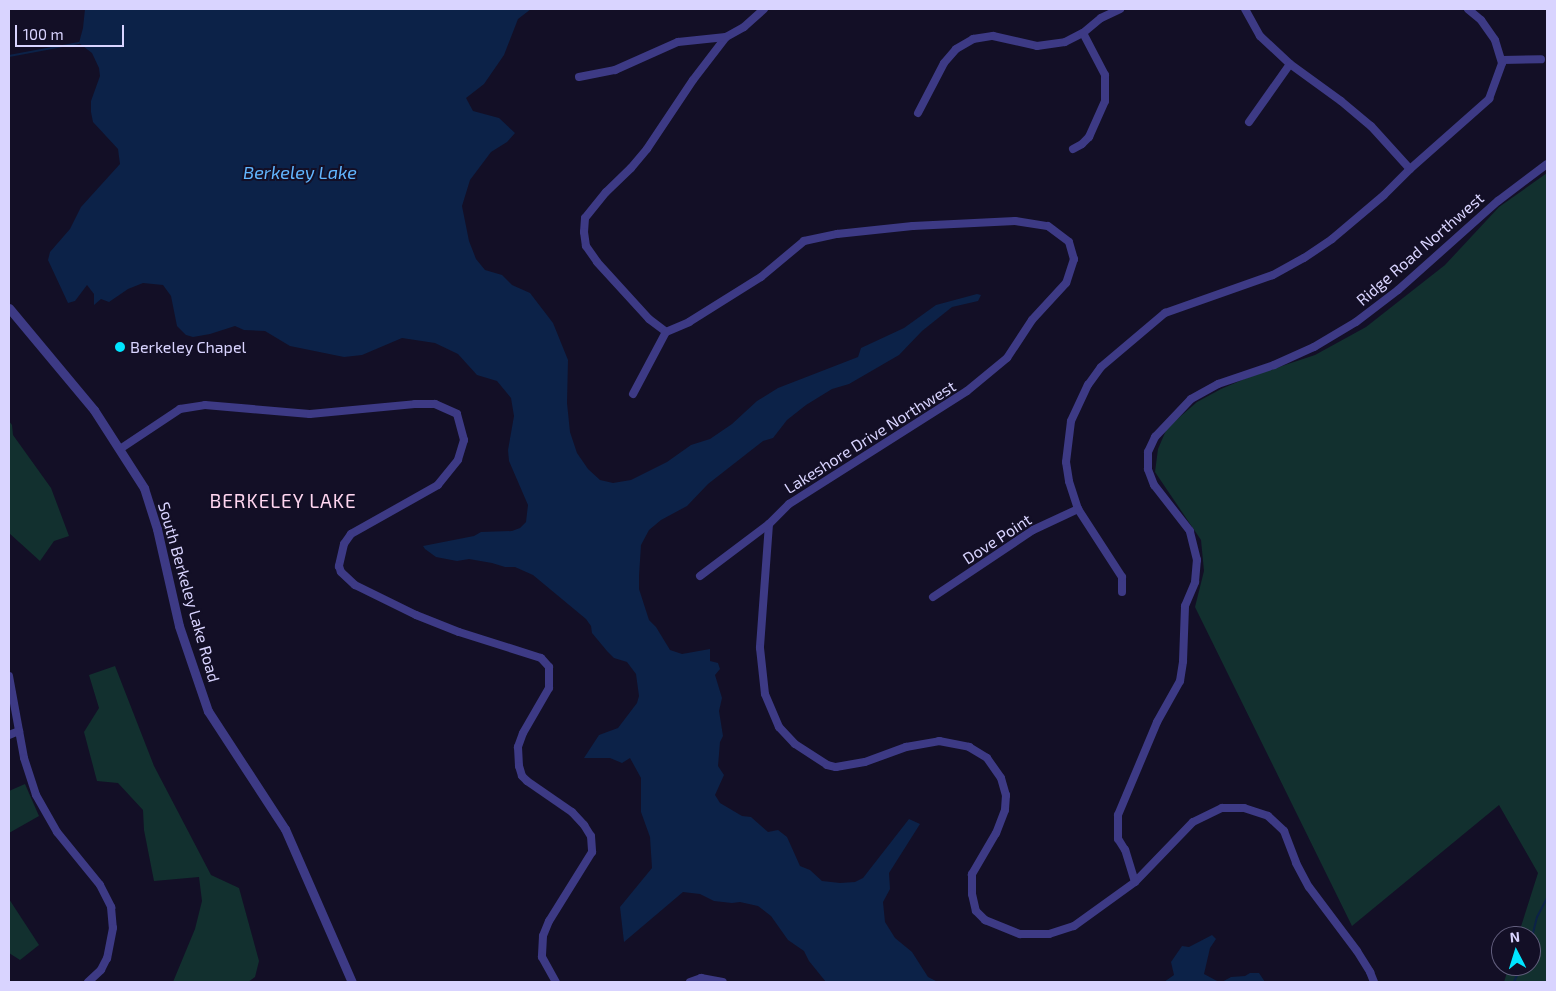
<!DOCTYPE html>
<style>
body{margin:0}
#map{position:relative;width:1556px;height:991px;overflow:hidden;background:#130f26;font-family:"Exo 2",sans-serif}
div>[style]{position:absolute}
.green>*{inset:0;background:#12302f}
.water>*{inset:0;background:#0c2248}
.stream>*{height:2px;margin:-1px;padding:0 1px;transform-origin:1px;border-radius:1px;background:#0c2248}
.minor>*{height:8px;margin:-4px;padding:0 4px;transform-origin:4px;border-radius:4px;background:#3d3a85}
.tertiary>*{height:9px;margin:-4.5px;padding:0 4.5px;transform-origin:4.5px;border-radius:4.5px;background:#3d3a85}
.dots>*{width:14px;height:14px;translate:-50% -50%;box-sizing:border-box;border:2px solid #130f26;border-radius:50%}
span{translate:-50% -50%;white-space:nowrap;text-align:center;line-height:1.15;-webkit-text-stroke:4px #130f26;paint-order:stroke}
.street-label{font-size:16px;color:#d9d4ff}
.poi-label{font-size:16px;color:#d9d4ff}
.left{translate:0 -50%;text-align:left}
.water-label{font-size:18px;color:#62b6ff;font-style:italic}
.quarter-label{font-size:19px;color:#ffd6f0;letter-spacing:1px}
.frame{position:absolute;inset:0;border:10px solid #d9d4ff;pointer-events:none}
.north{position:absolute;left:1491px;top:926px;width:50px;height:50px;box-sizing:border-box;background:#130f26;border:1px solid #625e7d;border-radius:50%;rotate:355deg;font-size:14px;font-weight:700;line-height:20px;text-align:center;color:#d9d4ff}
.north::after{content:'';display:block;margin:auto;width:18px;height:22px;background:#00e5ff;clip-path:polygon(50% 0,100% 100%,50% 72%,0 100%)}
.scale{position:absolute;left:15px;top:25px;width:109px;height:22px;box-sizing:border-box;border:2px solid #d9d4ff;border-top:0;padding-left:6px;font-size:15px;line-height:18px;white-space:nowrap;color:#d9d4ff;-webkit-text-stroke:4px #130f26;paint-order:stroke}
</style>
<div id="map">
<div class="green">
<div style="clip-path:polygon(1547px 173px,1547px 982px,1504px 982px,1509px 966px,1531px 966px,1531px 936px,1518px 936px,1538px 873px,1499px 805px,1352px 926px,1195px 607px,1204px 571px,1201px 540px,1155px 472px,1158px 449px,1167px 428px,1197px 402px,1221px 389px,1249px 377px,1315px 355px,1366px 327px,1445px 265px,1499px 207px)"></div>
<div style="clip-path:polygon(9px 421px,12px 425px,13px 435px,51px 488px,69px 536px,54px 541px,40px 561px,9px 533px)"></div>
<div style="clip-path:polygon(115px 666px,154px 766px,211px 875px,239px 888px,259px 961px,255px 977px,248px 982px,173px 982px,195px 929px,202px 901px,199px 877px,154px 881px,144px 830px,143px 810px,118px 783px,97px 781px,84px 732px,99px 708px,89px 675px)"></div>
<div style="clip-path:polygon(25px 784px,39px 816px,9px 833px,9px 791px)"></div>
<div style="clip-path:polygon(9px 899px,39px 945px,20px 960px,9px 953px)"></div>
</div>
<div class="water">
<div style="clip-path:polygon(85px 9px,531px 9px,518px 19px,504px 55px,484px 84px,466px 98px,473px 111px,499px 118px,515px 133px,507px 142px,491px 152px,470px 180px,462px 206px,469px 241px,476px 259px,485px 270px,502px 275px,512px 285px,530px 293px,553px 323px,568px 360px,567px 403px,570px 432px,577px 453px,588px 469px,600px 480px,613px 483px,631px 480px,667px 462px,691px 445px,710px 439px,732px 424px,757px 401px,778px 388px,858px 357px,861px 348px,904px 328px,936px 305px,977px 294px,981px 295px,978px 301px,952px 307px,922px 331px,899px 355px,849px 384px,832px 389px,806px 405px,787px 420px,773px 438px,763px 441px,708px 484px,687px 506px,661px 520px,649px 530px,641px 545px,639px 576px,639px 589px,649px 620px,656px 627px,670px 650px,682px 654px,710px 649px,710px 661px,718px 663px,720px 669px,715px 675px,722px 698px,719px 711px,723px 736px,720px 742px,718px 766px,724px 775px,715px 795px,720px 803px,742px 816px,751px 817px,768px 832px,778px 830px,787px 837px,800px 866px,810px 870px,822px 881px,840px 883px,855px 882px,863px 878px,909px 819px,920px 824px,889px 873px,890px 889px,883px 902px,885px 922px,895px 938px,912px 952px,928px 977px,938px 982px,826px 982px,809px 961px,804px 951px,788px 940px,771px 916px,758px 906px,740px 902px,732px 903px,714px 901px,700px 894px,683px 892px,624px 942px,620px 907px,652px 868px,650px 837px,641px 812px,641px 778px,630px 758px,622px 763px,610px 758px,584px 758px,599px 735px,618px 728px,637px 703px,639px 696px,636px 674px,627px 662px,614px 658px,607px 651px,592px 633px,591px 626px,586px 619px,533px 575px,515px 567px,505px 567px,492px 563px,469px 559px,457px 561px,436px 557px,425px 549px,423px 546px,474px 536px,481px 532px,512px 531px,520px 528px,526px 522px,528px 505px,509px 461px,508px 450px,514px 416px,511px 398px,497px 381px,477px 375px,458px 354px,435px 343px,402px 338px,362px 355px,344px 357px,290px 346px,265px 331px,244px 330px,235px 326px,210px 334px,193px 337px,186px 335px,177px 326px,171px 296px,163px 285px,143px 283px,128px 289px,109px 302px,101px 299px,94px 305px,94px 294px,87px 285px,75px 301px,68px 303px,48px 260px,50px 252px,70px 229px,81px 207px,120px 164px,118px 149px,93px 122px,91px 112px,91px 101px,100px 76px,99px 68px,92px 53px,79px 43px,83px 28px)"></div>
<div style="clip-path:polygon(1212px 935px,1216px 939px,1210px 948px,1204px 974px,1219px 982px,1164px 982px,1174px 975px,1171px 962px,1182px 946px,1189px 947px)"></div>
<div style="clip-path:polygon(1250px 973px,1259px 973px,1265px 982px,1222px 982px,1231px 977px,1245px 976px)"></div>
</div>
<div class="stream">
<div style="left:9px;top:56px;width:71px;rotate:-10.5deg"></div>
<div style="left:1531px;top:941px;width:25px;rotate:-76deg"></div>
<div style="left:1537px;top:917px;width:21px;rotate:-62deg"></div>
<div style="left:1514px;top:982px;width:17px;rotate:-66deg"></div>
</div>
<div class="minor">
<div style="left:764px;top:9px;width:27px;rotate:138deg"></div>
<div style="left:744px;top:27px;width:21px;rotate:151deg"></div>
<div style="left:726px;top:37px;width:54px;rotate:127.5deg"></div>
<div style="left:693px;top:80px;width:83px;rotate:123.7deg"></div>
<div style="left:647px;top:149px;width:25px;rotate:130deg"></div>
<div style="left:631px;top:168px;width:35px;rotate:136deg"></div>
<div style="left:606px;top:192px;width:33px;rotate:129deg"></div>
<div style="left:585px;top:218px;width:14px;rotate:94deg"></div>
<div style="left:584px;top:232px;width:14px;rotate:82deg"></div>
<div style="left:586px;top:246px;width:19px;rotate:55deg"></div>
<div style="left:597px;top:262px;width:77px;rotate:47.6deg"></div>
<div style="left:649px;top:319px;width:21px;rotate:37deg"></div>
<div style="left:666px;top:332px;width:25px;rotate:-23deg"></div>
<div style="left:689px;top:322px;width:85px;rotate:-32deg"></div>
<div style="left:761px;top:277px;width:56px;rotate:-39.9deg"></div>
<div style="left:804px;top:241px;width:34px;rotate:-12deg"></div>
<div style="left:837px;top:234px;width:76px;rotate:-6deg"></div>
<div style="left:913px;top:226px;width:102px;rotate:-2.8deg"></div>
<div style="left:1015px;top:221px;width:33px;rotate:9deg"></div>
<div style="left:1048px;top:226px;width:26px;rotate:37deg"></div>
<div style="left:1069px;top:242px;width:18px;rotate:74deg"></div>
<div style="left:1074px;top:259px;width:25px;rotate:108deg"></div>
<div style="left:1066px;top:283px;width:50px;rotate:132.6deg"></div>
<div style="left:1032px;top:320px;width:45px;rotate:123.3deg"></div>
<div style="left:1007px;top:358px;width:52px;rotate:140.5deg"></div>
<div style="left:967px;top:391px;width:211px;rotate:147.6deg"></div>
<div style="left:789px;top:504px;width:28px;rotate:135deg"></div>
<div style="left:769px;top:524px;width:124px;rotate:94.2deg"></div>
<div style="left:760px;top:648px;width:46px;rotate:83.8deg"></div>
<div style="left:765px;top:694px;width:36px;rotate:67deg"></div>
<div style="left:779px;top:727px;width:23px;rotate:47deg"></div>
<div style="left:795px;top:744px;width:38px;rotate:33deg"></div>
<div style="left:827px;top:765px;width:9px;rotate:13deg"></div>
<div style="left:836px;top:767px;width:29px;rotate:-10deg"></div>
<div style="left:865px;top:762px;width:44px;rotate:-20.1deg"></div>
<div style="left:906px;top:747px;width:34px;rotate:-10deg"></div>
<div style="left:939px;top:741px;width:31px;rotate:11deg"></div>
<div style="left:969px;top:747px;width:21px;rotate:31deg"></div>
<div style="left:987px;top:758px;width:24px;rotate:55deg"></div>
<div style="left:1001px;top:778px;width:18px;rotate:74deg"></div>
<div style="left:1006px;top:795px;width:15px;rotate:94deg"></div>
<div style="left:1005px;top:810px;width:25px;rotate:111deg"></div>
<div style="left:996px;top:833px;width:48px;rotate:120.3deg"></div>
<div style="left:972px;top:874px;width:20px;rotate:90deg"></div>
<div style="left:972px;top:894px;width:17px;rotate:77deg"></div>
<div style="left:976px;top:911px;width:13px;rotate:45deg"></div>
<div style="left:985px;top:920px;width:38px;rotate:22deg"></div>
<div style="left:1020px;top:934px;width:29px"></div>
<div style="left:1049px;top:934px;width:26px;rotate:-18deg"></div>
<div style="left:1074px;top:926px;width:75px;rotate:-35.8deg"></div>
<div style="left:1135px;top:882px;width:83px;rotate:-46deg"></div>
<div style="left:1193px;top:822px;width:32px;rotate:-26deg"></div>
<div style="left:1222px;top:808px;width:22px"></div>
<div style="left:1244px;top:808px;width:25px;rotate:18deg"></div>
<div style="left:1268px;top:816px;width:22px;rotate:43deg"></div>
<div style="left:1284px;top:831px;width:34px;rotate:69deg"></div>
<div style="left:1296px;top:863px;width:27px;rotate:62deg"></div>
<div style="left:1309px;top:887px;width:80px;rotate:53.1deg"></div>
<div style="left:1357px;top:951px;width:25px;rotate:58deg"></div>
<div style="left:1370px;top:972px;width:11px;rotate:68deg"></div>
<div style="left:1245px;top:9px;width:31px;rotate:61deg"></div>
<div style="left:1260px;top:36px;width:41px;rotate:43deg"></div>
<div style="left:1290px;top:64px;width:63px;rotate:36deg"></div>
<div style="left:1341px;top:101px;width:39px;rotate:40deg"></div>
<div style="left:1371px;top:126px;width:58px;rotate:47.8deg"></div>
<div style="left:1502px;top:60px;width:39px;rotate:-1deg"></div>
<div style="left:579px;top:77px;width:37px;rotate:-11deg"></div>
<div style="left:615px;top:70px;width:69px;rotate:-24deg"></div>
<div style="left:678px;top:42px;width:48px;rotate:-5.9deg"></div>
<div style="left:918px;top:113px;width:56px;rotate:-62.5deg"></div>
<div style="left:944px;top:63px;width:18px;rotate:-49deg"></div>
<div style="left:956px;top:49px;width:20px;rotate:-30deg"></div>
<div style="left:973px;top:39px;width:20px;rotate:-9deg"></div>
<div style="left:993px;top:36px;width:45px;rotate:12.8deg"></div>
<div style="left:1037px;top:46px;width:28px;rotate:-8deg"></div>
<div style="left:1065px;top:42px;width:20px;rotate:-27deg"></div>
<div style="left:1083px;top:33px;width:23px;rotate:-40deg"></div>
<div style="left:1101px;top:18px;width:21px;rotate:-25deg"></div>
<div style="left:1249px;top:122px;width:71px;rotate:-54.7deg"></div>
<div style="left:1073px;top:149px;width:10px;rotate:-29deg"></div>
<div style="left:1082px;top:144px;width:10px;rotate:-45deg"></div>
<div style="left:1089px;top:137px;width:39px;rotate:-66deg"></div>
<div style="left:1105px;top:101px;width:26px;rotate:-90deg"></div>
<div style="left:1105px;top:75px;width:47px;rotate:-117.6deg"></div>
<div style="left:633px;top:394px;width:70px;rotate:-62deg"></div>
<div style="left:120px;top:449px;width:72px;rotate:-33.7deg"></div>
<div style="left:180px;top:409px;width:25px;rotate:-9deg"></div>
<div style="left:205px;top:405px;width:105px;rotate:4.9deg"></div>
<div style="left:310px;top:414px;width:105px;rotate:-5.4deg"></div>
<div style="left:415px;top:404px;width:20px"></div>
<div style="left:435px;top:404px;width:24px;rotate:24deg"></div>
<div style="left:457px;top:414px;width:27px;rotate:75deg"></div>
<div style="left:464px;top:440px;width:21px;rotate:107deg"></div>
<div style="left:458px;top:460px;width:32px;rotate:129deg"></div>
<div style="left:438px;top:485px;width:100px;rotate:150.6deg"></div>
<div style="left:351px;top:534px;width:12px;rotate:125deg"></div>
<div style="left:344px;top:544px;width:23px;rotate:103deg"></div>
<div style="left:339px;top:566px;width:6px;rotate:72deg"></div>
<div style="left:341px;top:572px;width:19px;rotate:43deg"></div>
<div style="left:355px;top:585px;width:68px;rotate:26.2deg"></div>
<div style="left:416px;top:615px;width:46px;rotate:21.6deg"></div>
<div style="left:459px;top:632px;width:86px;rotate:17.6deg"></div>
<div style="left:541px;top:658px;width:12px;rotate:48deg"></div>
<div style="left:549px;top:667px;width:21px;rotate:90deg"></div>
<div style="left:549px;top:688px;width:52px;rotate:120deg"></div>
<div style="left:523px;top:733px;width:15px;rotate:110deg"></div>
<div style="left:518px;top:747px;width:19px;rotate:87deg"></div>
<div style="left:519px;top:766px;width:10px;rotate:73deg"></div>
<div style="left:522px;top:776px;width:7px;rotate:45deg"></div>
<div style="left:527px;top:781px;width:55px;rotate:34.6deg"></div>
<div style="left:572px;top:812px;width:18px;rotate:47deg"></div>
<div style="left:584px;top:825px;width:13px;rotate:58deg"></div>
<div style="left:591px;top:836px;width:16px;rotate:86deg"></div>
<div style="left:592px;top:852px;width:81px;rotate:121.9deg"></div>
<div style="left:549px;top:921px;width:16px;rotate:112deg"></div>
<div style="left:543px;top:936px;width:21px;rotate:93deg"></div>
<div style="left:542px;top:957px;width:29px;rotate:61deg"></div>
<div style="left:700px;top:576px;width:86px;rotate:-37deg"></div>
<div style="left:1122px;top:592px;width:15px;rotate:-90deg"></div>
<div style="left:1122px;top:577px;width:81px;rotate:-122.9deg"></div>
<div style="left:1078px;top:509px;width:29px;rotate:-108deg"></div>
<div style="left:1069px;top:481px;width:19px;rotate:-99deg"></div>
<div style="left:1066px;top:462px;width:41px;rotate:-83deg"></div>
<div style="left:1071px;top:421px;width:40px;rotate:-65deg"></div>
<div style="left:1088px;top:385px;width:22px;rotate:-54deg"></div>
<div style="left:1101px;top:367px;width:84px;rotate:-40.2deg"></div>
<div style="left:1165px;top:313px;width:114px;rotate:-19.4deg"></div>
<div style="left:1273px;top:275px;width:35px;rotate:-29deg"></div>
<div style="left:1304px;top:258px;width:34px;rotate:-34deg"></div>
<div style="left:1332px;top:239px;width:68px;rotate:-40.2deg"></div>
<div style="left:1384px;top:195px;width:37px;rotate:-45deg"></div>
<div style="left:1410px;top:169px;width:106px;rotate:-41.5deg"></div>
<div style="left:1489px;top:99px;width:38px;rotate:-70deg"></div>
<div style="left:1502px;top:63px;width:24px;rotate:-107deg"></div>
<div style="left:1495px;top:40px;width:24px;rotate:-125deg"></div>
<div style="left:1481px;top:20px;width:17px;rotate:-140deg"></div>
<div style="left:933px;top:597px;width:120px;rotate:-33.8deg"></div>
<div style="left:1033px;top:530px;width:50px;rotate:-25deg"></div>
<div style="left:9px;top:676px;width:83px;rotate:79.6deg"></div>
<div style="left:24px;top:758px;width:39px;rotate:72deg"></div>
<div style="left:36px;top:795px;width:43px;rotate:60.4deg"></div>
<div style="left:57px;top:832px;width:68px;rotate:50.9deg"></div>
<div style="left:100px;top:885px;width:25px;rotate:63deg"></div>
<div style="left:111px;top:907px;width:21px;rotate:85deg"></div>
<div style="left:113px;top:928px;width:31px;rotate:101deg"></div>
<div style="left:107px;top:958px;width:13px;rotate:117deg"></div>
<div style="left:101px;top:970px;width:18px;rotate:137deg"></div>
<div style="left:9px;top:735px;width:11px;rotate:-22deg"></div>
<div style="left:1135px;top:882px;width:34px;rotate:-107deg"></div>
<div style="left:1125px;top:850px;width:13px;rotate:-122deg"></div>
<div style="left:1118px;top:839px;width:24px;rotate:-90deg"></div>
<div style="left:1118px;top:815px;width:101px;rotate:-67.2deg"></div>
<div style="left:1157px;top:722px;width:47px;rotate:-60.7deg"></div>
<div style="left:1180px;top:681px;width:20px;rotate:-81deg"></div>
<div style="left:1183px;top:661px;width:55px;rotate:-87.9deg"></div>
<div style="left:1185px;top:606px;width:26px;rotate:-67deg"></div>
<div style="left:1195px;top:582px;width:22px;rotate:-85deg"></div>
<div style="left:1197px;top:560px;width:30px;rotate:-104deg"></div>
<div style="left:1190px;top:531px;width:58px;rotate:-128deg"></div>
<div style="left:1154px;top:485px;width:17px;rotate:-111deg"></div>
<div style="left:1148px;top:469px;width:17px;rotate:-90deg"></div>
<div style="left:1148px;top:452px;width:17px;rotate:-65deg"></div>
<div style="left:1155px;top:437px;width:52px;rotate:-46.5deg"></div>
<div style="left:1191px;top:399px;width:31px;rotate:-29deg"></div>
<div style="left:1218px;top:384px;width:59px;rotate:-18.7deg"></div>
<div style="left:1274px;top:365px;width:44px;rotate:-24.2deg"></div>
<div style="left:1314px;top:347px;width:49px;rotate:-30.8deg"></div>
<div style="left:1356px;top:322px;width:53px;rotate:-37.3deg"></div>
<div style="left:1398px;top:290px;width:134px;rotate:-41.7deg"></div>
<div style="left:1498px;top:201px;width:61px;rotate:-37.1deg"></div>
<div style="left:690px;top:982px;width:12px;rotate:-20deg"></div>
<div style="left:701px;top:978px;width:22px;rotate:10deg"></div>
</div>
<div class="tertiary">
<div style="left:9px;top:308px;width:133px;rotate:50.2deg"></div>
<div style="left:94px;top:410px;width:93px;rotate:57.3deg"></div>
<div style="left:144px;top:488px;width:43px;rotate:72.4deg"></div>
<div style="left:157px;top:529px;width:99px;rotate:77.2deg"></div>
<div style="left:179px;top:626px;width:90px;rotate:71.2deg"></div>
<div style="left:208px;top:711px;width:141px;rotate:56.9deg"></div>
<div style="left:285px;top:829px;width:167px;rotate:66.4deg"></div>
</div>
<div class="dots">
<div style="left:120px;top:347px;background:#00e5ff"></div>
</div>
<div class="street-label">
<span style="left:1420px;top:249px;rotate:-41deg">Ridge Road Northwest</span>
<span style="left:870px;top:437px;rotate:-32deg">Lakeshore Drive Northwest</span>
<span style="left:997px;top:539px;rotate:-33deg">Dove Point</span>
<span style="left:189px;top:592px;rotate:74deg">South Berkeley Lake Road</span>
</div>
<div class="poi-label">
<span class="left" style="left:130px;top:347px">Berkeley Chapel</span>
</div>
<div class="water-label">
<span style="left:300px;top:172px">Berkeley Lake</span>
</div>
<div class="quarter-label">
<span style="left:283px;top:501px">BERKELEY LAKE</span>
</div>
<div class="frame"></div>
<div class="north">N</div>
<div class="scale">100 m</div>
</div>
